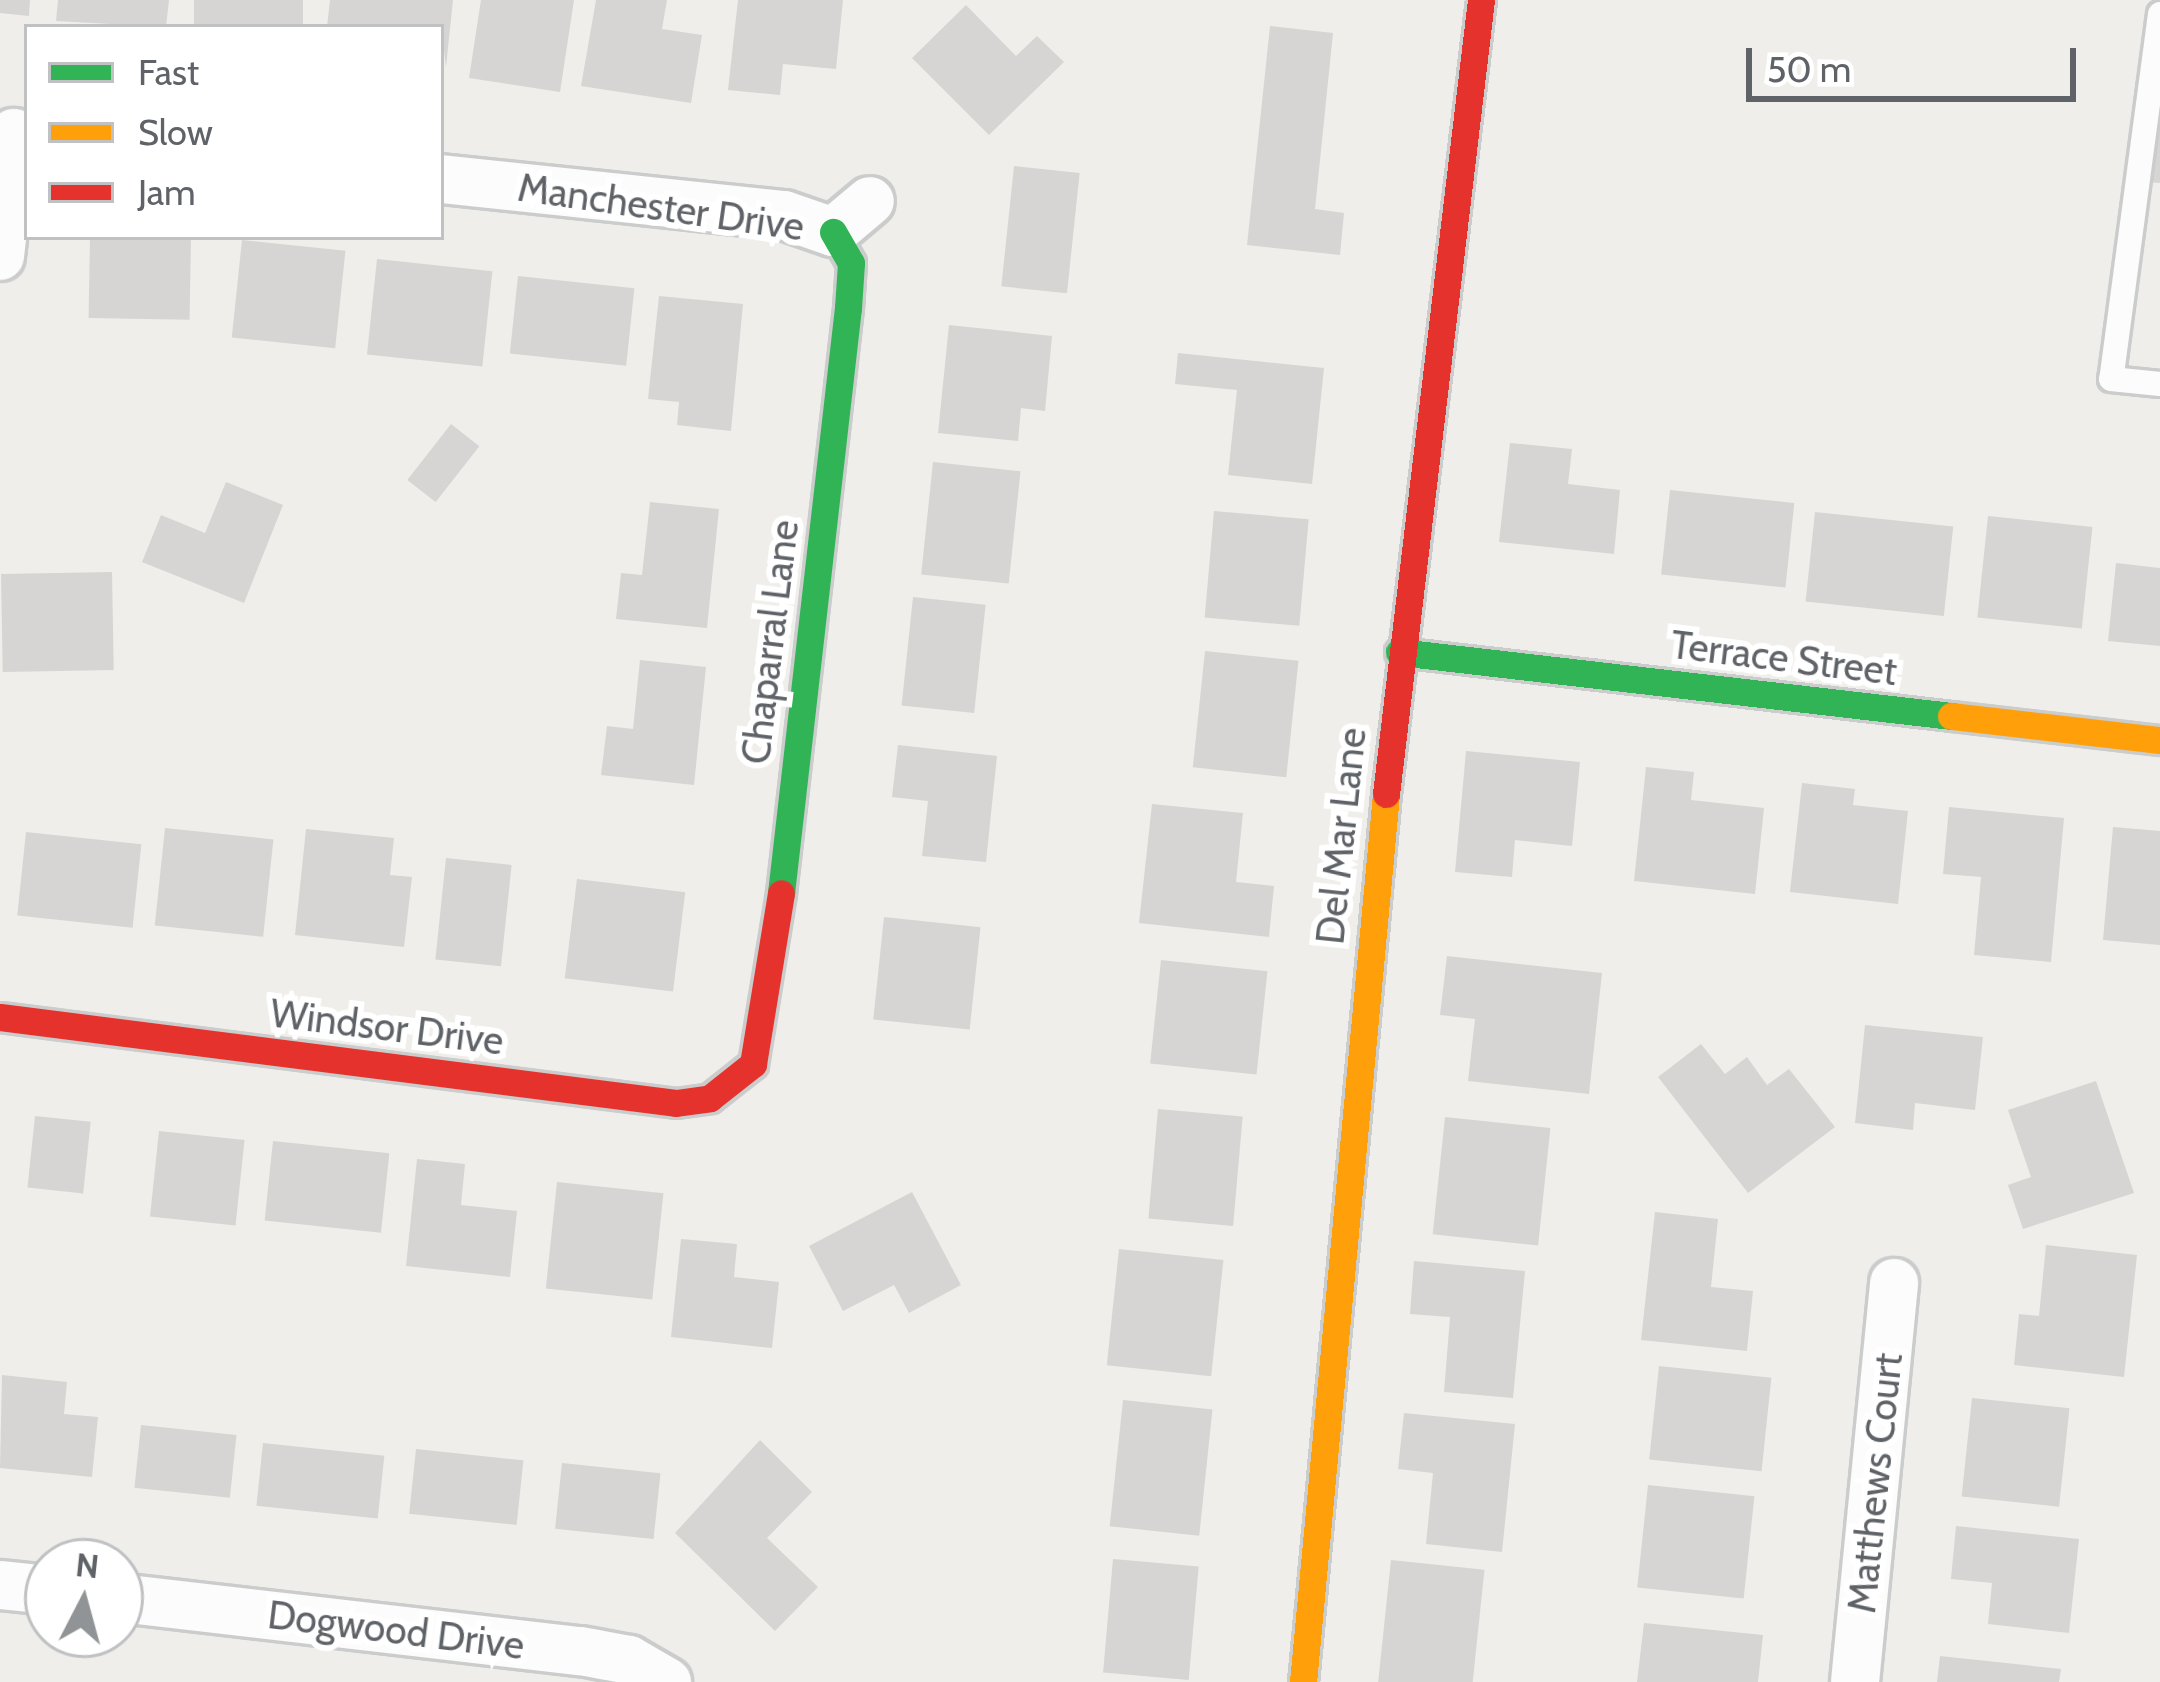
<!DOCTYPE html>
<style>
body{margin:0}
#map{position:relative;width:2160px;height:1682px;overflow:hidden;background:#efeeea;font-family:Cabin,sans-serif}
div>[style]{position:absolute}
.building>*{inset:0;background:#d6d5d3;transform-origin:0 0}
.roads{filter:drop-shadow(3px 0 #cbcccc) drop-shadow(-3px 0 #cbcccc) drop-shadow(0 3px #cbcccc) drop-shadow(0 -3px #cbcccc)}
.lane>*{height:24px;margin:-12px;padding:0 12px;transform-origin:12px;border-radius:12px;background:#fdfcfc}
.street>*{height:48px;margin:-24px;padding:0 24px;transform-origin:24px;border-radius:24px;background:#fdfcfc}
.fast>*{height:27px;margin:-13.5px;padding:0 13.5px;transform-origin:13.5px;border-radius:13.5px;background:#30b455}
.slow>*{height:27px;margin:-13.5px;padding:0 13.5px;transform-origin:13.5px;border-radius:13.5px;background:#ff9f0a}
.jam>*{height:27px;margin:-13.5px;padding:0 13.5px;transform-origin:13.5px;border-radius:13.5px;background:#e5322d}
span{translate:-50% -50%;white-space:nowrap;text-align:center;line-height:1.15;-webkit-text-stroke:12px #fff;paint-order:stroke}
.street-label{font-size:39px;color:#5f6368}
.legend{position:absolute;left:24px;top:24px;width:420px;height:216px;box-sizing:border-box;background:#fff;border:3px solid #bfc1c3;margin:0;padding:15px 21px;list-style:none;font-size:36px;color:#5f6368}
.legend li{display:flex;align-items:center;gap:24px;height:60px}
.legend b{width:60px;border:3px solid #bfc1c3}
.north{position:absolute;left:24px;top:1538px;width:120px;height:120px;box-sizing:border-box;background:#fff;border:3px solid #bfc1c3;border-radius:50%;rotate:6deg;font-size:33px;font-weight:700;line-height:48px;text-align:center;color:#5f6368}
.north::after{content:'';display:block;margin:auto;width:42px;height:54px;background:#919496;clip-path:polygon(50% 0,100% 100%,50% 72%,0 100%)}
.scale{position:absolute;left:1746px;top:48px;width:330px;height:54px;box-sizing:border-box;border:6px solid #5f6368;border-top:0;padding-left:15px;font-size:36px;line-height:42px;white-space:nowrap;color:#5f6368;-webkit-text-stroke:9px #fff;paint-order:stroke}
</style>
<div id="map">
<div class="building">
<div style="clip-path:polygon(0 0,30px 0,29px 16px,0 13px)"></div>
<div style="clip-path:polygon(58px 0,169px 0,166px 27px,56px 21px)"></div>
<div style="left:194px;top:0;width:109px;height:27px"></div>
<div style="clip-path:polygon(330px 0,453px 0,446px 67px,441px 27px,327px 27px)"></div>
<div style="clip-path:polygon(481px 0,574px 0,560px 92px,469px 78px)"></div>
<div style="clip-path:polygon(596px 0,667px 0,662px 29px,702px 35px,691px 103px,581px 86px)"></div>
<div style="clip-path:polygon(738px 0,843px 0,836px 69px,783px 64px,780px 95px,728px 90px)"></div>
<div style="clip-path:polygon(966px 5px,1016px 56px,1037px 36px,1064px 62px,989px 135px,912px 58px)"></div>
<div style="clip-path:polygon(1270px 26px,1333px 33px,1315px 209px,1344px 213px,1340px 255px,1247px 245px)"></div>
<div style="clip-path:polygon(2160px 92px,2160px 183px,2144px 182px)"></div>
<div style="left:1014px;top:166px;width:66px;height:121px;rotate:6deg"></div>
<div style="left:90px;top:237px;width:101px;height:81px;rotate:1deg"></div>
<div style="left:242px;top:240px;width:104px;height:98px;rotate:6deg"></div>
<div style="left:377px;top:259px;width:116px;height:96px;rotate:6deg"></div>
<div style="left:518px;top:276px;width:117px;height:78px;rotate:6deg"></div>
<div style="clip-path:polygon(659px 296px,743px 304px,731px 431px,677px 425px,679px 402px,648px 399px)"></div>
<div style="clip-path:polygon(949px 325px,1052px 336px,1045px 411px,1021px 408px,1018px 441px,938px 433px)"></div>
<div style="clip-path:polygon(1178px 353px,1324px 368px,1312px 484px,1228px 475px,1237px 390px,1175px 384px)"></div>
<div style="left:451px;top:424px;width:36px;height:71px;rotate:38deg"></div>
<div style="clip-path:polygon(1510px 443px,1572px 449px,1568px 484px,1620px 490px,1614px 554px,1499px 542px)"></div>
<div style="left:933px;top:462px;width:88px;height:113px;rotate:6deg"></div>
<div style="clip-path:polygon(226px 482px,283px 505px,244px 603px,142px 562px,161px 515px,205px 533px)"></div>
<div style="left:1670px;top:490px;width:125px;height:85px;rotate:6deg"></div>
<div style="clip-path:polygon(650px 502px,719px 509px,707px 628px,616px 619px,621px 573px,642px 575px)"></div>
<div style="left:1214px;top:511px;width:95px;height:107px;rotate:5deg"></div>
<div style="left:1815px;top:512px;width:139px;height:90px;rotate:6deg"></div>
<div style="left:1988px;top:516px;width:105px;height:102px;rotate:6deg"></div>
<div style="clip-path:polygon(2116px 563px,2160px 568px,2160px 646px,2108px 641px)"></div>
<div style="left:112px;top:572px;width:98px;height:111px;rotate:89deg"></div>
<div style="left:913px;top:597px;width:73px;height:109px;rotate:6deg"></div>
<div style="left:1205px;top:651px;width:94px;height:117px;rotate:6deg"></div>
<div style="clip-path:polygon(640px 660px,706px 667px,694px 785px,601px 775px,607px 726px,633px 729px)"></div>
<div style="clip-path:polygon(898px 745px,997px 756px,986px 862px,922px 856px,928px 801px,892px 797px)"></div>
<div style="clip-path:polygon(1466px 751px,1580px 762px,1572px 846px,1515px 840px,1512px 877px,1455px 872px)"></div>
<div style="clip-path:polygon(1646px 767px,1694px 772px,1691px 800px,1764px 808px,1755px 894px,1634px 881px)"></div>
<div style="clip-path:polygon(1802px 783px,1855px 789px,1853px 805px,1908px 811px,1898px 904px,1790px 892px)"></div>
<div style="clip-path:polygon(1152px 804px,1243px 813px,1236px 882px,1274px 886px,1269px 937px,1139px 923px)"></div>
<div style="clip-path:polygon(1949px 807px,2064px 818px,2051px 962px,1974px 955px,1981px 877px,1943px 874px)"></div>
<div style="clip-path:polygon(2113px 827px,2160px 831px,2160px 945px,2103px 940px)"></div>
<div style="left:165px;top:828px;width:109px;height:98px;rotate:6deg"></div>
<div style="clip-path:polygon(306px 829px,394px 838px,390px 875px,412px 877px,404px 947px,295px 935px)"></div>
<div style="left:26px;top:832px;width:116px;height:84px;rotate:6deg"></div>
<div style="left:446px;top:858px;width:66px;height:102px;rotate:6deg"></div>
<div style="left:577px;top:879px;width:109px;height:100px;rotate:7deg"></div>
<div style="left:884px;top:917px;width:97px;height:103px;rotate:6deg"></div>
<div style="clip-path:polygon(1447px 956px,1602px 973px,1589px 1094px,1468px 1081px,1475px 1019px,1440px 1015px)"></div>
<div style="left:1161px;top:960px;width:107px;height:104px;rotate:6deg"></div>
<div style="clip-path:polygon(1865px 1025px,1983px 1037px,1975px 1110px,1915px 1103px,1913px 1130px,1855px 1123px)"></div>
<div style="clip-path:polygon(1701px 1044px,1725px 1074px,1747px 1057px,1767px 1085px,1789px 1069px,1835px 1127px,1748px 1193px,1658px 1077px)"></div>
<div style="clip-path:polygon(2096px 1081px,2134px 1193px,2023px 1229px,2008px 1185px,2031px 1177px,2008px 1110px)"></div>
<div style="left:1158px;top:1109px;width:85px;height:110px;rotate:5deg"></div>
<div style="left:35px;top:1116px;width:56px;height:72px;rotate:6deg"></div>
<div style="left:1445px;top:1117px;width:106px;height:118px;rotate:6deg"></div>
<div style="left:159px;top:1131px;width:86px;height:86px;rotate:6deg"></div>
<div style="left:273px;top:1141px;width:117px;height:80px;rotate:6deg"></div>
<div style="clip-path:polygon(417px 1159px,465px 1164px,461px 1205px,517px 1211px,510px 1277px,406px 1266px)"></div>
<div style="left:557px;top:1182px;width:107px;height:107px;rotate:6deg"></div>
<div style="clip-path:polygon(912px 1192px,961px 1285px,909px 1313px,894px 1285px,843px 1311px,809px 1246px)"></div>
<div style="clip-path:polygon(1655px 1212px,1718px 1219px,1711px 1287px,1753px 1291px,1747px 1351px,1641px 1340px)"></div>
<div style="clip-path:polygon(681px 1239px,737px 1244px,734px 1277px,779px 1282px,772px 1348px,671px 1337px)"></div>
<div style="clip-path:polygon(2046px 1245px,2137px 1255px,2124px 1377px,2014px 1365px,2019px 1314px,2039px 1316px)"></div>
<div style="left:1119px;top:1249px;width:105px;height:117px;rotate:6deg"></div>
<div style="clip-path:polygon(1414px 1261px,1525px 1271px,1513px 1398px,1444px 1392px,1450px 1317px,1410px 1314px)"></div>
<div style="left:1659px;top:1366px;width:113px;height:94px;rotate:6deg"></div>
<div style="clip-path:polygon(2px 1375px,67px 1382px,64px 1414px,98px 1417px,92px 1477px,0 1468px)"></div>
<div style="left:1972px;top:1398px;width:98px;height:99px;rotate:6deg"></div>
<div style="left:1123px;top:1400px;width:90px;height:127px;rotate:6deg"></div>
<div style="clip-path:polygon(1404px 1413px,1515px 1424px,1502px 1552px,1426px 1544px,1433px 1473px,1398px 1469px)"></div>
<div style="left:141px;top:1425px;width:96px;height:63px;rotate:6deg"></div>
<div style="clip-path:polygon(760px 1440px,812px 1492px,767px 1538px,818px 1587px,775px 1631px,675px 1533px)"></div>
<div style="left:263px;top:1443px;width:122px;height:63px;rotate:6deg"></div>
<div style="left:416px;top:1449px;width:108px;height:65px;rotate:6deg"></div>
<div style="left:562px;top:1463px;width:99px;height:66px;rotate:6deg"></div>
<div style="left:1648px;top:1485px;width:107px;height:103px;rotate:6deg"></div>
<div style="clip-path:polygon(1956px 1526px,2079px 1539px,2069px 1633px,1988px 1624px,1992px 1583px,1951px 1579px)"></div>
<div style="left:1113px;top:1559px;width:86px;height:114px;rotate:5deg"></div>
<div style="left:1391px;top:1560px;width:94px;height:123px;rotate:6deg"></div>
<div style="clip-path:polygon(1644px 1623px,1763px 1635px,1758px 1682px,1637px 1682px)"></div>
<div style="clip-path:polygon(1940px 1656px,2061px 1669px,2059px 1682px,1937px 1682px)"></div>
</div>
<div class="roads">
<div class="lane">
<div style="left:2160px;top:14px;width:368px;rotate:97.6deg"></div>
<div style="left:2111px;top:379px;width:49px;rotate:5.8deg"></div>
</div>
<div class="street">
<div style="left:441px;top:179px;width:345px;rotate:6deg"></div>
<div style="left:784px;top:215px;width:52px;rotate:19.1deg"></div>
<div style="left:833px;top:232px;width:48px;rotate:-40deg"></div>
<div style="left:0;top:256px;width:124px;rotate:-83.5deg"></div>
<div style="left:0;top:1585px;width:48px;rotate:5.9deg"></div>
<div style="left:120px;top:1598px;width:464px;rotate:6.6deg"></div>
<div style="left:581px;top:1651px;width:49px;rotate:10.6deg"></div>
<div style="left:629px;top:1660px;width:44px;rotate:30.1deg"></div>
<div style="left:1855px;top:1682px;width:401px;rotate:-84.4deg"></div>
</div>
<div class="fast">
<div style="left:1399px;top:652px;width:556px;rotate:6.61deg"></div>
<div style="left:781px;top:893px;width:589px;rotate:-83.47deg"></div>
<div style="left:848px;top:308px;width:45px;rotate:-86.2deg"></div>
<div style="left:851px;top:263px;width:36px;rotate:-120deg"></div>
</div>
<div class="slow">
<div style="left:1951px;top:716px;width:210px;rotate:6.6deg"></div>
<div style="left:1303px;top:1682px;width:892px;rotate:-84.66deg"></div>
</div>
<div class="jam">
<div style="left:1386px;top:794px;width:800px;rotate:-83.18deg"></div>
<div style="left:0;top:1017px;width:681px;rotate:7.25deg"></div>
<div style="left:676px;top:1103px;width:34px;rotate:-8deg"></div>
<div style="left:710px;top:1098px;width:55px;rotate:-38.3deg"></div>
<div style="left:753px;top:1064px;width:173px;rotate:-80.7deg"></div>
</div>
</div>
<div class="street-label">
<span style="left:661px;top:207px;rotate:8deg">Manchester Drive</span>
<span style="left:770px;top:642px;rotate:-83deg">Chaparral Lane</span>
<span style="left:1784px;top:658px;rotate:7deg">Terrace Street</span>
<span style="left:1341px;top:836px;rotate:-84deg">Del Mar Lane</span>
<span style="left:387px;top:1027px;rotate:7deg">Windsor Drive</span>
<span style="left:1875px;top:1483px;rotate:-84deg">Matthews Court</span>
<span style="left:396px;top:1630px;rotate:7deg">Dogwood Drive</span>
</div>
<ul class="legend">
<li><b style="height:15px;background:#30b455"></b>Fast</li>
<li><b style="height:15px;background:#ff9f0a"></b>Slow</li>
<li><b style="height:15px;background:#e5322d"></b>Jam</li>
</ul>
<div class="north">N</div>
<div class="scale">50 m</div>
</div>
